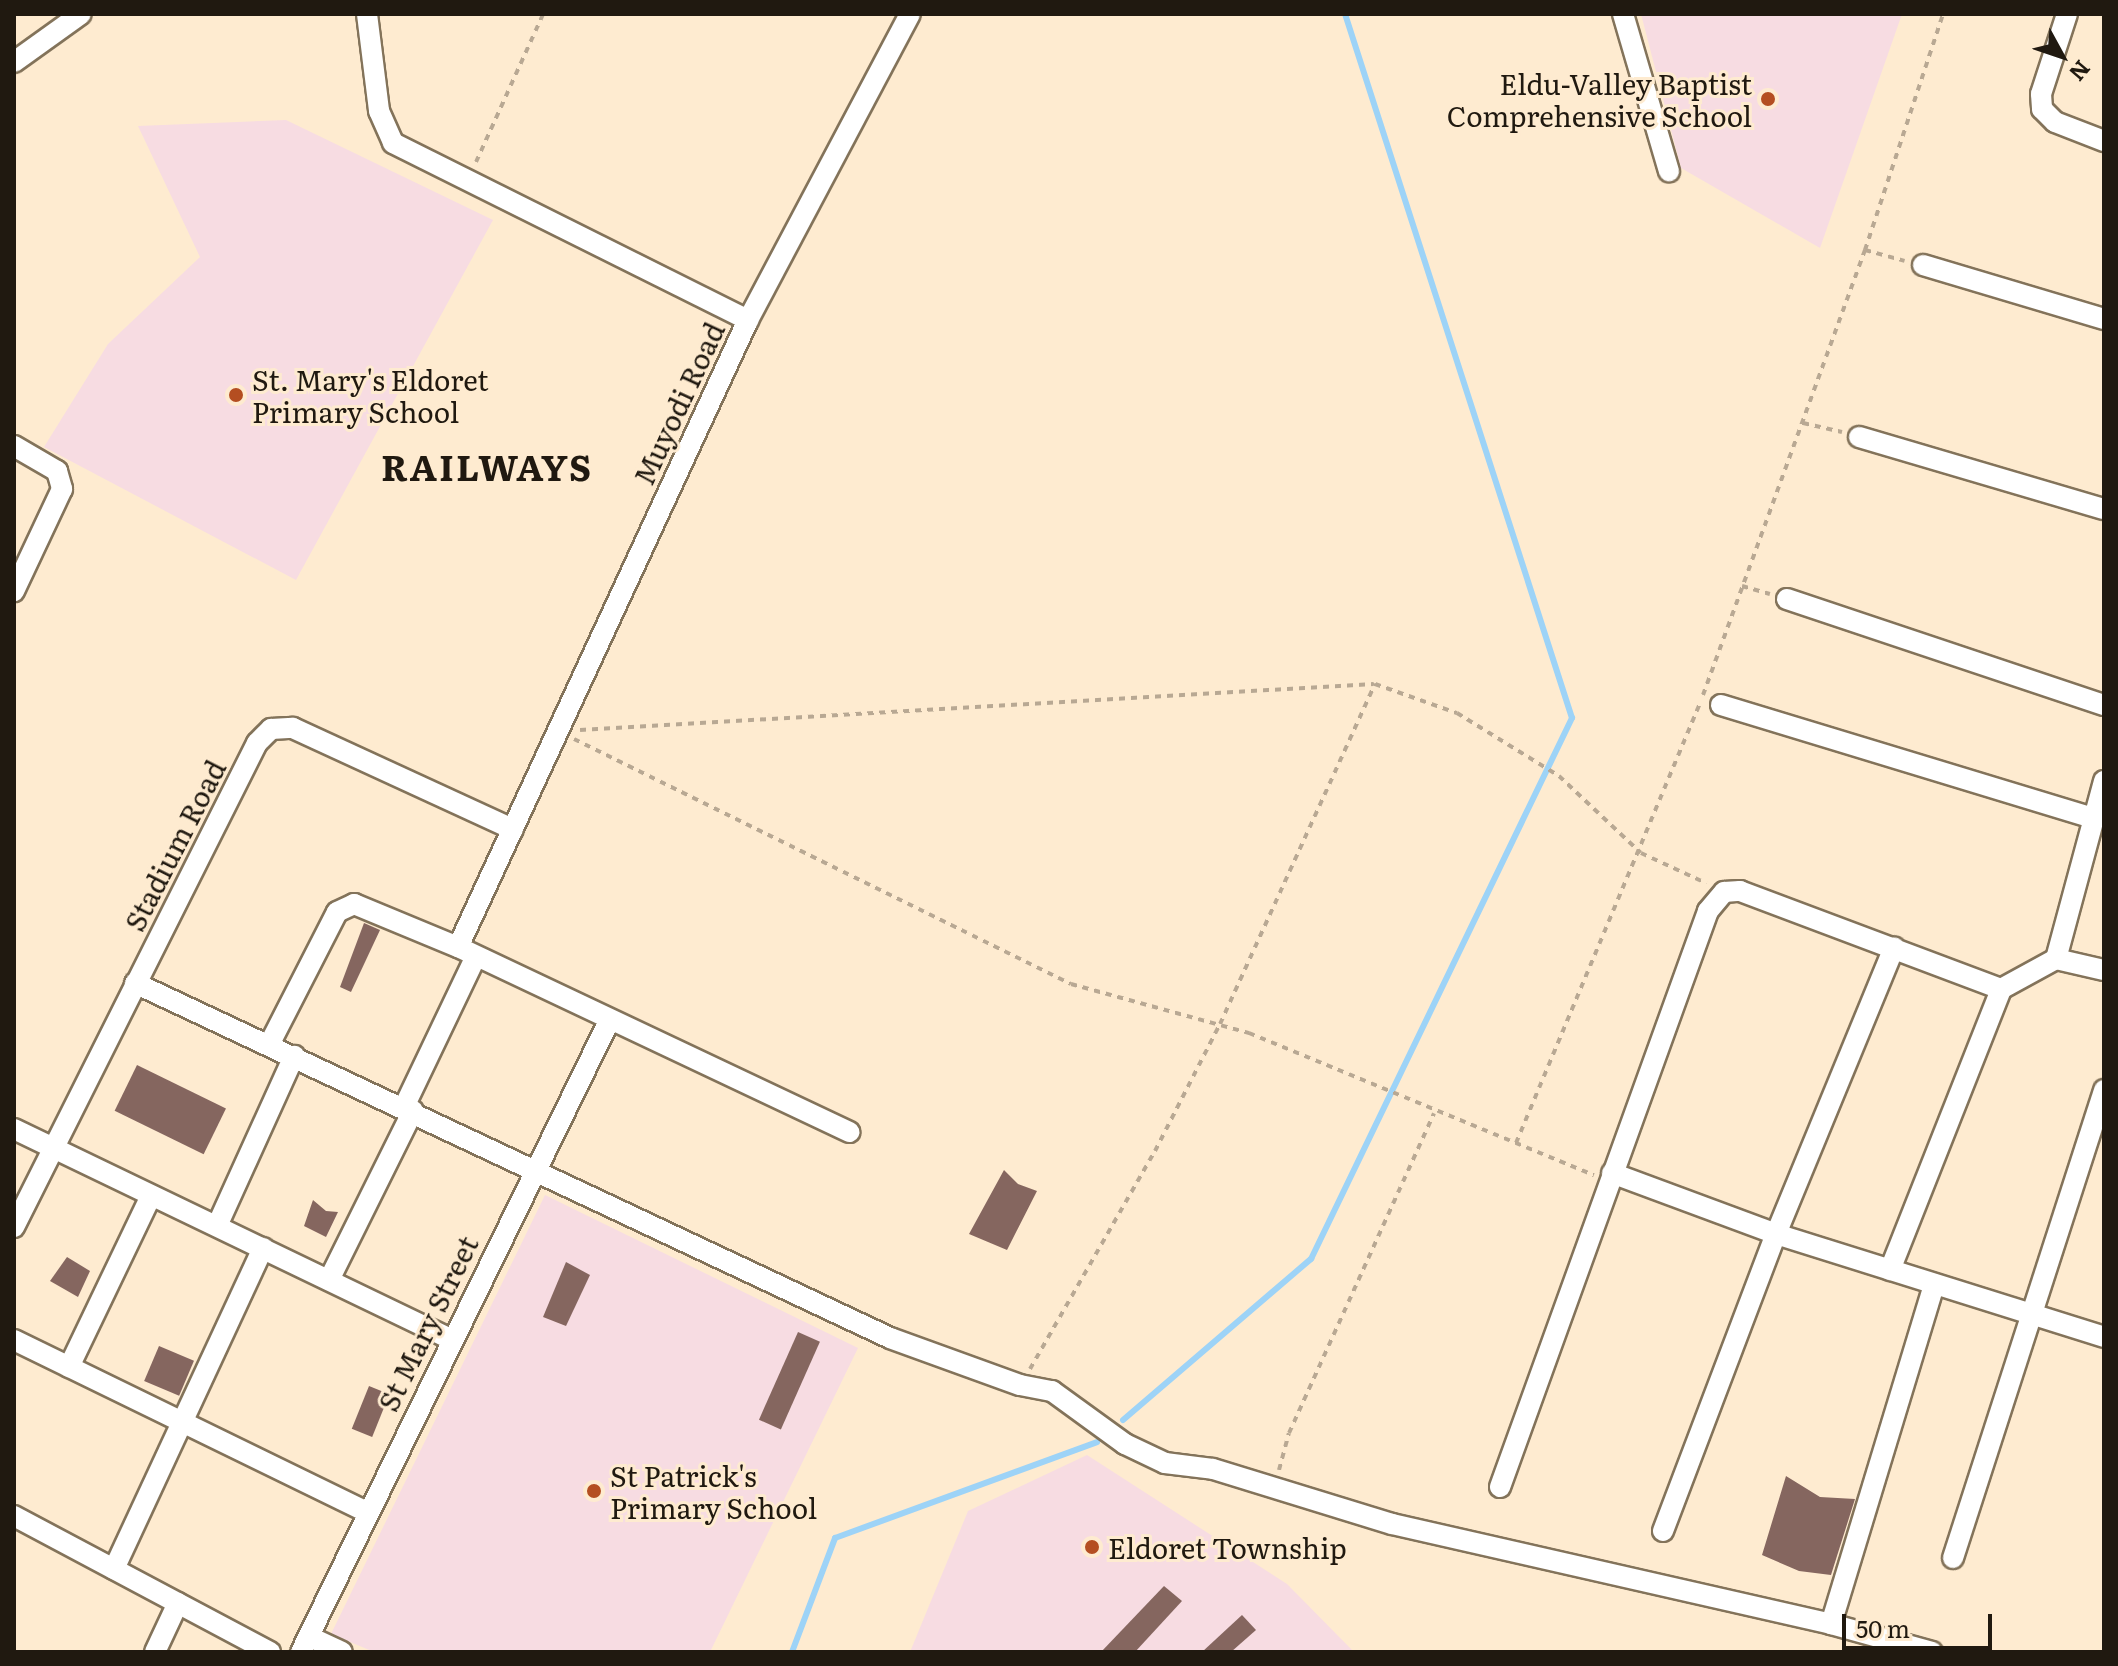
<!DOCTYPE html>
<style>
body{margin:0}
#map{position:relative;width:2118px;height:1666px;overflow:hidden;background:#feebd0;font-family:Literata,serif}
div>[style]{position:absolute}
.education>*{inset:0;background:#f7dce2}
.stream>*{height:6px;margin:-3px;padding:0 3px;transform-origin:3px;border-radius:3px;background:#9dd3f7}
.building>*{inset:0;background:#85665f;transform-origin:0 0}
.path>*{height:4px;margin-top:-2px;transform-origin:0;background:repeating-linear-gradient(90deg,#b8a893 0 6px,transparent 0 12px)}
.roads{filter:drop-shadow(2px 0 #83735a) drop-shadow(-2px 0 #83735a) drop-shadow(0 2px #83735a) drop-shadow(0 -2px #83735a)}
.minor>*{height:20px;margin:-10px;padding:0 10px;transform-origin:10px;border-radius:10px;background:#fff}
.dots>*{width:22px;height:22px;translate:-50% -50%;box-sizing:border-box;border:4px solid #feebd0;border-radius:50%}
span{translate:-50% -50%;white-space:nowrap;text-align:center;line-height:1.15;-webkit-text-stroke:6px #feebd0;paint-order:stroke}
.poi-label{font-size:28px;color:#201910}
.right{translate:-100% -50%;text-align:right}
.left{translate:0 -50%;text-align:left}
.street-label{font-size:28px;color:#201910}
.district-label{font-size:36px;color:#201910;font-weight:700;letter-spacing:2px}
.frame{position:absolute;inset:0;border:16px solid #201910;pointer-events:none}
.north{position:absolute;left:2022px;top:16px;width:80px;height:80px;-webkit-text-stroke:6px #feebd0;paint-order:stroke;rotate:130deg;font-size:22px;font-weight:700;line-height:32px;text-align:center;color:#201910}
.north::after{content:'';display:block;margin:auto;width:28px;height:36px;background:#201910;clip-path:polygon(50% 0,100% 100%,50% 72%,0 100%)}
.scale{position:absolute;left:1842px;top:1614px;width:150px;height:36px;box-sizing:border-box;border:4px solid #201910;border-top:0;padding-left:10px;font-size:24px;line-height:28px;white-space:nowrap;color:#201910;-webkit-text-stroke:6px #feebd0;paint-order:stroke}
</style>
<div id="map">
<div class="education">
<div style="clip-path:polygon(1641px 14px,1902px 14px,1820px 248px,1681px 168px)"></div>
<div style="clip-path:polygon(286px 120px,493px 220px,296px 580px,44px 447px,108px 344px,200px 257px,138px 126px)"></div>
<div style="clip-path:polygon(545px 1195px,858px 1348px,710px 1652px,374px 1652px,331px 1634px)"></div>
<div style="clip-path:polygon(1087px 1455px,1287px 1584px,1354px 1652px,910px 1652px,968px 1511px)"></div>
</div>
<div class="stream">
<div style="left:1123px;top:1420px;width:248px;rotate:-40.6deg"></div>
<div style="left:1311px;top:1259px;width:601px;rotate:-64.25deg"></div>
<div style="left:1572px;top:718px;width:740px;rotate:-107.87deg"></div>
<div style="left:792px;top:1652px;width:122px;rotate:-69.3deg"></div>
<div style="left:835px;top:1538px;width:279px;rotate:-20.1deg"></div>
</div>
<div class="building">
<div style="clip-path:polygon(364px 923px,380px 930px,351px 992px,340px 987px)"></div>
<div style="left:137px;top:1065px;width:99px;height:51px;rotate:26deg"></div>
<div style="clip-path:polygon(1004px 1170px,1018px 1184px,1037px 1191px,1007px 1250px,969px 1234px)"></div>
<div style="clip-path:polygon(313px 1200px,326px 1211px,338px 1212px,326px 1237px,304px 1226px)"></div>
<div style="clip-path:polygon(67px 1257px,90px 1271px,78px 1297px,50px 1281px)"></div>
<div style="clip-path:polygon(566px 1262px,590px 1275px,566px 1326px,543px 1317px)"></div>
<div style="left:798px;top:1332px;width:24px;height:96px;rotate:24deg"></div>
<div style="left:159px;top:1346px;width:38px;height:38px;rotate:23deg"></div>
<div style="left:369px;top:1386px;width:22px;height:46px;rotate:22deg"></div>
<div style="clip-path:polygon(1786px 1476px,1820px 1497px,1855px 1499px,1831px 1575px,1799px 1571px,1762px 1555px)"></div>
<div style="clip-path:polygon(1164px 1586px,1182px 1601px,1135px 1652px,1101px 1652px)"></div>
<div style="clip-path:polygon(1242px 1615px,1256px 1630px,1231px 1652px,1202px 1652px)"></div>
</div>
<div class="path">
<div style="left:476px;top:162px;width:162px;rotate:-65.6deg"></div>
<div style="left:1865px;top:250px;width:41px;rotate:15.4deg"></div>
<div style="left:1803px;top:423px;width:40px;rotate:13deg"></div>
<div style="left:1742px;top:586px;width:29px;rotate:16deg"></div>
<div style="left:1703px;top:695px;width:474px;rotate:-70deg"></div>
<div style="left:1865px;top:250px;width:249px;rotate:-71.7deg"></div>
<div style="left:580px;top:730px;width:795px;rotate:-3.32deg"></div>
<div style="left:574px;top:739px;width:554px;rotate:26.24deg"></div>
<div style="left:1071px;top:984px;width:185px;rotate:15.4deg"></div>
<div style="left:1249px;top:1033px;width:373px;rotate:22.4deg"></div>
<div style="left:1516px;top:1143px;width:477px;rotate:-67.3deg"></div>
<div style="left:1030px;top:1369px;width:251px;rotate:-60.2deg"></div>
<div style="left:1155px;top:1151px;width:143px;rotate:-62.9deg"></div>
<div style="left:1220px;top:1024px;width:374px;rotate:-65.5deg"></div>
<div style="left:1375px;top:684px;width:87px;rotate:19.5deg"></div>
<div style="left:1457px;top:713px;width:120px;rotate:31.7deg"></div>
<div style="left:1559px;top:776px;width:112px;rotate:43.2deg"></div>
<div style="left:1641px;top:853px;width:72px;rotate:24.8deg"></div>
<div style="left:1279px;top:1470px;width:38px;rotate:-75deg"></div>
<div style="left:1289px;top:1433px;width:351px;rotate:-65.6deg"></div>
</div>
<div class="roads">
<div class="minor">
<div style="left:367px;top:14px;width:98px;rotate:82.9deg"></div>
<div style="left:379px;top:111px;width:35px;rotate:66deg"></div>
<div style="left:393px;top:143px;width:397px;rotate:26.5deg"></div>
<div style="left:1623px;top:14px;width:164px;rotate:73.7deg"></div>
<div style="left:2067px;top:14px;width:84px;rotate:108deg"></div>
<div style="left:2041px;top:94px;width:15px;rotate:86deg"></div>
<div style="left:2042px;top:109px;width:18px;rotate:45deg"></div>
<div style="left:2055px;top:122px;width:53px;rotate:21.2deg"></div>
<div style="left:14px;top:62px;width:82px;rotate:-35.6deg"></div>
<div style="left:1923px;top:265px;width:189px;rotate:16.6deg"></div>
<div style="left:1859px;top:437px;width:255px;rotate:16.4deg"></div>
<div style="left:14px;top:446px;width:50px;rotate:30.2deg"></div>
<div style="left:57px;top:471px;width:19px;rotate:74deg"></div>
<div style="left:62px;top:489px;width:113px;rotate:115.2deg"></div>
<div style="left:1787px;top:599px;width:334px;rotate:18.5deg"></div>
<div style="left:1721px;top:705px;width:390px;rotate:16.9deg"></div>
<div style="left:2104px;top:781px;width:184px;rotate:105.1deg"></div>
<div style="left:2056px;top:959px;width:49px;rotate:12.9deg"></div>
<div style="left:458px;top:947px;width:691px;rotate:-65.18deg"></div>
<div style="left:748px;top:320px;width:346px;rotate:-62.1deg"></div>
<div style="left:135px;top:983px;width:834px;rotate:25.18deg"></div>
<div style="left:890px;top:1338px;width:138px;rotate:19.9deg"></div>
<div style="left:1020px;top:1385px;width:33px;rotate:11deg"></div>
<div style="left:1052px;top:1391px;width:90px;rotate:36deg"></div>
<div style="left:1125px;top:1444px;width:44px;rotate:25.4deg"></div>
<div style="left:1165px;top:1463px;width:48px;rotate:7.1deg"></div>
<div style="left:1213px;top:1469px;width:187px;rotate:17.1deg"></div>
<div style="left:1392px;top:1524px;width:450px;rotate:12.8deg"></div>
<div style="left:1831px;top:1624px;width:105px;rotate:15.5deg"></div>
<div style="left:269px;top:1045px;width:149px;rotate:-62.9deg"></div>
<div style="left:337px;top:912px;width:19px;rotate:-25deg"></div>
<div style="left:354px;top:904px;width:113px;rotate:22.5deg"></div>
<div style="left:458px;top:947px;width:433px;rotate:25.3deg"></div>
<div style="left:404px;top:1107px;width:165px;rotate:-64.5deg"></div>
<div style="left:14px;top:1129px;width:485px;rotate:25.7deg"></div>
<div style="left:1612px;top:1173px;width:175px;rotate:20.4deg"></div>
<div style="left:1776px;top:1234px;width:344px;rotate:17.4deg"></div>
<div style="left:217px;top:1226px;width:187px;rotate:-65.6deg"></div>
<div style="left:14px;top:1227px;width:542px;rotate:-63.34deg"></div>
<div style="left:257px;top:743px;width:20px;rotate:-45deg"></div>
<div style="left:271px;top:729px;width:22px;rotate:-3deg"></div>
<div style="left:293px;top:728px;width:242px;rotate:24.7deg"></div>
<div style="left:1890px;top:1270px;width:302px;rotate:-68.4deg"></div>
<div style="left:329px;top:1280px;width:189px;rotate:-63.6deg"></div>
<div style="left:14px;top:1340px;width:392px;rotate:26deg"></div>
<div style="left:69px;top:1367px;width:190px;rotate:-64.4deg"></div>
<div style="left:1500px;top:1487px;width:612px;rotate:-70.14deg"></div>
<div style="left:1708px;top:911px;width:25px;rotate:-50deg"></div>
<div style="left:1724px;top:892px;width:16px;rotate:-4deg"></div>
<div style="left:1740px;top:891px;width:279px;rotate:20.6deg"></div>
<div style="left:2001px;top:989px;width:63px;rotate:-28.6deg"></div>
<div style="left:14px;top:1516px;width:290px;rotate:28deg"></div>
<div style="left:1663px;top:1531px;width:318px;rotate:-69.2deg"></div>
<div style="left:1776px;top:1234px;width:310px;rotate:-67.6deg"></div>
<div style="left:1953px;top:1558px;width:492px;rotate:-72.1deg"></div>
<div style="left:114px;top:1569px;width:354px;rotate:-65.1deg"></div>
<div style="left:1831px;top:1624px;width:355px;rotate:-73.1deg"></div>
<div style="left:310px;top:1637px;width:35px;rotate:25deg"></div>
<div style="left:155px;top:1652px;width:54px;rotate:-64.9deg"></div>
<div style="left:301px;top:1652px;width:702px;rotate:-63.98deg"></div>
</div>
</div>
<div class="dots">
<div style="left:1768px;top:99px;background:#b44e21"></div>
<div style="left:236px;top:395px;background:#b44e21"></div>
<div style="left:594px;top:1491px;background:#b44e21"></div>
<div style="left:1092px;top:1547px;background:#b44e21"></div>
</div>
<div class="poi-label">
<span class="right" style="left:1752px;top:99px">Eldu-Valley Baptist<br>Comprehensive School</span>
<span class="left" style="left:252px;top:395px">St. Mary's Eldoret<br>Primary School</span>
<span class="left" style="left:610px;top:1491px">St Patrick's<br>Primary School</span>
<span class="left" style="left:1108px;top:1547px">Eldoret Township</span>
</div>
<div class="street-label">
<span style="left:678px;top:403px;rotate:-65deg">Muyodi Road</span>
<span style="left:174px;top:845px;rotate:-63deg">Stadium Road</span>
<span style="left:427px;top:1323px;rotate:-64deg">St Mary Street</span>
</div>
<div class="district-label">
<span style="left:487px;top:466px">RAILWAYS</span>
</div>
<div class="frame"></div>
<div class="north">N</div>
<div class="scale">50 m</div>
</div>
